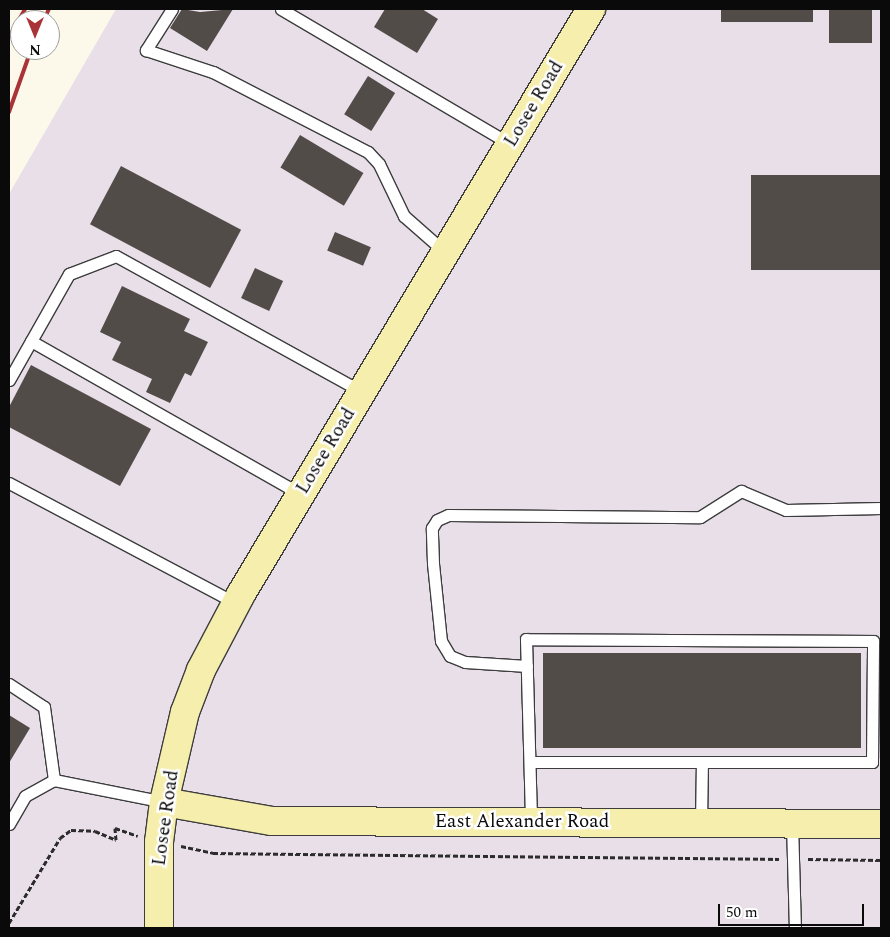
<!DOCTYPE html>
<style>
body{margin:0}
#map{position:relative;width:890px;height:937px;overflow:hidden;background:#fdf9ea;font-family:Spectral,serif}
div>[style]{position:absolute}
.industrial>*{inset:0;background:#e8dfe9}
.building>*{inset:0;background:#524c48;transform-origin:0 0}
.path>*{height:3px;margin-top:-1.5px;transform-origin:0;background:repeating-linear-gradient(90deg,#2c2c2c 0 5px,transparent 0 7.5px)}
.roads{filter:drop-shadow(1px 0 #3d3d3d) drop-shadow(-1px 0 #3d3d3d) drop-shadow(0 1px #3d3d3d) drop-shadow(0 -1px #3d3d3d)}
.lane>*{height:11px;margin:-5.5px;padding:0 5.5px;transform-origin:5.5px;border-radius:5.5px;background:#fff}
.secondary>*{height:28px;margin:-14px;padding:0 14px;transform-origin:14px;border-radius:14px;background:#f6eeac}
.rail>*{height:4px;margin:-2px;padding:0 2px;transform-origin:2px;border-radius:2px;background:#aa3338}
span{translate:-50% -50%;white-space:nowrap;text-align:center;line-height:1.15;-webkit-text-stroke:5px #fff;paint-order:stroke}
.street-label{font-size:19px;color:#0a0a0a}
.frame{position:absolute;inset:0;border:10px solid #0a0a0a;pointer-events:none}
.north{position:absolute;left:10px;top:10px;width:50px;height:50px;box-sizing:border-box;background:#fff;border:1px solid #9d9d9d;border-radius:50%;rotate:180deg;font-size:14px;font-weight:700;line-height:20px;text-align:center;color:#0a0a0a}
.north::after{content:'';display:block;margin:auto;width:18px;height:22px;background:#aa3338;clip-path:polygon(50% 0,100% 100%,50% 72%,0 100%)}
.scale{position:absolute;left:718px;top:904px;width:146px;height:22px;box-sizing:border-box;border:2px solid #0a0a0a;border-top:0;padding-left:6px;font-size:15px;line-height:18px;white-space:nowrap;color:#0a0a0a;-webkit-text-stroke:4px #fff;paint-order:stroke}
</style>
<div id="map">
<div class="industrial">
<div style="clip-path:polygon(116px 9px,881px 9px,881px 928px,9px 928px,9px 194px)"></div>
</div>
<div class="building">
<div style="clip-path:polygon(182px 9px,200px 12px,233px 9px,207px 51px,170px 28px)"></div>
<div style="clip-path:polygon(385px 9px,422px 9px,438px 19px,417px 53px,374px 27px)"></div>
<div style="left:721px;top:9px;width:92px;height:13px"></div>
<div style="left:829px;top:9px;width:43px;height:34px"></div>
<div style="left:368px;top:76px;width:32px;height:45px;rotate:32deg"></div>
<div style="left:300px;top:135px;width:74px;height:38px;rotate:31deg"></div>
<div style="left:121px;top:166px;width:136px;height:66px;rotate:28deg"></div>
<div style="left:751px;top:175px;width:130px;height:95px"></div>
<div style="left:335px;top:232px;width:39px;height:20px;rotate:23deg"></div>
<div style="left:255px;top:268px;width:31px;height:33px;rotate:25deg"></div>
<div style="clip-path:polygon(122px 286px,190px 319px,184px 331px,208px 342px,191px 376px,185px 373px,170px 403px,146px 392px,152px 379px,112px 360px,121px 342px,100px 332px)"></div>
<div style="clip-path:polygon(31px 365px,151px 429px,120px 486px,9px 427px,9px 407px)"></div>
<div style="left:543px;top:653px;width:318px;height:95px"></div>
<div style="clip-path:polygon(9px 715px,30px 728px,9px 763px)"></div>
</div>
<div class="path">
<div style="left:181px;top:846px;width:33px;rotate:12deg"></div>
<div style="left:213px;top:853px;width:566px;rotate:0.61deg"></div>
<div style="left:808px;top:859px;width:73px;rotate:0.8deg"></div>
<div style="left:9px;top:923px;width:99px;rotate:-59deg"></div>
<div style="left:60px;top:838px;width:14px;rotate:-36deg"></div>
<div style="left:71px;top:830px;width:24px;rotate:2deg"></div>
<div style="left:95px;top:831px;width:23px;rotate:23deg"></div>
<div style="left:116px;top:840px;width:12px;rotate:-95deg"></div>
<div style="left:115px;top:828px;width:24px;rotate:19deg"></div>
</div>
<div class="roads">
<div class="lane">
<div style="left:172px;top:9px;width:49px;rotate:122.4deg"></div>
<div style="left:146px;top:50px;width:71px;rotate:18.2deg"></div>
<div style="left:213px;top:72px;width:174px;rotate:27.3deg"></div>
<div style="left:368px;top:152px;width:16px;rotate:47deg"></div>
<div style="left:379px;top:164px;width:58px;rotate:64.3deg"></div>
<div style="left:404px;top:216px;width:55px;rotate:41.3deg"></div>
<div style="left:281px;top:9px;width:266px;rotate:30.5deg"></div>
<div style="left:31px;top:341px;width:309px;rotate:29.6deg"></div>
<div style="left:9px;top:380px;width:122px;rotate:-60.5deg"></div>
<div style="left:69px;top:274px;width:50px;rotate:-21deg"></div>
<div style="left:116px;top:256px;width:281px;rotate:28.9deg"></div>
<div style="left:9px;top:483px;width:257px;rotate:27.9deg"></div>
<div style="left:527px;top:666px;width:62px;rotate:-176.3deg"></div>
<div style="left:465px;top:662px;width:16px;rotate:-158deg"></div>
<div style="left:450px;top:656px;width:17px;rotate:-121deg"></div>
<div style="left:441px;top:641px;width:78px;rotate:-95.9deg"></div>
<div style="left:433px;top:563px;width:35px;rotate:-92deg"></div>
<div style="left:432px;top:528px;width:9px;rotate:-58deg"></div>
<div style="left:437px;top:520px;width:12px;rotate:-24deg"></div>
<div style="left:448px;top:515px;width:252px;rotate:0.5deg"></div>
<div style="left:700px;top:517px;width:49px;rotate:-32.4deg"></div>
<div style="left:741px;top:491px;width:49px;rotate:22.9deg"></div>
<div style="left:786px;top:510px;width:95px;rotate:-1.2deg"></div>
<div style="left:9px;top:684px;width:42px;rotate:33.3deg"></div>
<div style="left:44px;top:707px;width:74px;rotate:82.2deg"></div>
<div style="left:531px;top:762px;width:341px"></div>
<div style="left:872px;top:762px;width:121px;rotate:-89.5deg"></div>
<div style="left:873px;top:641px;width:347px;rotate:-179.7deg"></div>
<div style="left:526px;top:639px;width:183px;rotate:88.4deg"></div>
<div style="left:701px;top:823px;width:61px;rotate:-89.1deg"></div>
<div style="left:792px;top:823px;width:105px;rotate:88.4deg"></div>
<div style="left:9px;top:824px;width:32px;rotate:-60deg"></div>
<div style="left:25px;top:796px;width:33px;rotate:-29deg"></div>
<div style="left:54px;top:780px;width:112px;rotate:11.3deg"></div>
</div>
<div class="secondary">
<div style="left:164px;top:802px;width:110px;rotate:10deg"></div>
<div style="left:272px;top:821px;width:609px;rotate:0.28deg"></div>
<div style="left:159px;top:928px;width:86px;rotate:-90deg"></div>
<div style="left:159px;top:842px;width:40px;rotate:-82.9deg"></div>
<div style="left:164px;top:802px;width:92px;rotate:-76.9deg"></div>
<div style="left:185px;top:712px;width:45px;rotate:-69.1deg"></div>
<div style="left:201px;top:670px;width:86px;rotate:-62.2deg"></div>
<div style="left:241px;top:594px;width:682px;rotate:-59.11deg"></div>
</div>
</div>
<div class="rail">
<div style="left:44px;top:20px;width:12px;rotate:-66deg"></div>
<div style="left:9px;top:37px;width:32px;rotate:-60deg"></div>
<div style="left:9px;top:112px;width:66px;rotate:-70.5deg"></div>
</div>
<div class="street-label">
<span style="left:534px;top:104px;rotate:-59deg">Losee Road</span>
<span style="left:326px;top:451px;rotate:-59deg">Losee Road</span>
<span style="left:166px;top:818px;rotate:-82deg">Losee Road</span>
<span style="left:522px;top:822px">East Alexander Road</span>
</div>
<div class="frame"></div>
<div class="north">N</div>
<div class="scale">50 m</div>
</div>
